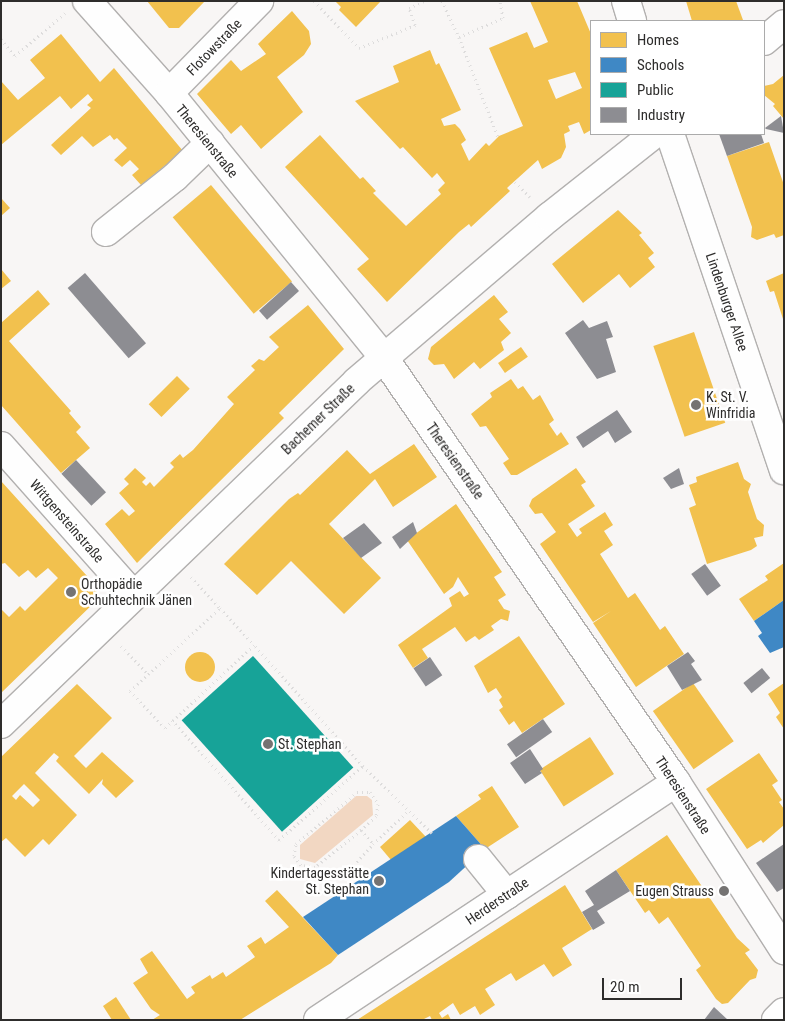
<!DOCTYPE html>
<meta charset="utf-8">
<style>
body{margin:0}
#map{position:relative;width:785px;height:1021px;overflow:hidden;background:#f8f6f5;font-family:"Roboto Condensed",sans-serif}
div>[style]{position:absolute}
.green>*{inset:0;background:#f2d7c2}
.homes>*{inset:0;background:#f2c14e;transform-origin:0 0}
.round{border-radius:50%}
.schools>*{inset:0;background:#3f88c5}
.public>*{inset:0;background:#17a398;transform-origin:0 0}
.industry>*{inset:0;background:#8d8d92;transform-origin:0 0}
.path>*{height:3px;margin-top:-1.5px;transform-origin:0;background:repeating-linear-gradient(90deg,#dddcdc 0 1px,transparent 0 5px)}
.roads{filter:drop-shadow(1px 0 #b2b0af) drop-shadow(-1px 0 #b2b0af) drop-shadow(0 1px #b2b0af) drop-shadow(0 -1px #b2b0af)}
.minor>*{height:28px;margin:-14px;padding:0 14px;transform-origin:14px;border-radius:14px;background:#fefefe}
.dots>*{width:14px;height:14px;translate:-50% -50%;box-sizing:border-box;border:2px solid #fff;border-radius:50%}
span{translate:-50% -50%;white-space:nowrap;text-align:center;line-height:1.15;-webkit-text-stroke:5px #fff;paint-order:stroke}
.street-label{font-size:14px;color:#2e2d2c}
.poi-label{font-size:14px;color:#2e2d2c}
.left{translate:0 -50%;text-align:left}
.right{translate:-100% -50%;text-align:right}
.frame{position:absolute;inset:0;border:2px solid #2e2d2c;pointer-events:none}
.legend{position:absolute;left:590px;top:20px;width:175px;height:115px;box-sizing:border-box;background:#fff;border:1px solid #ababab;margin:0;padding:6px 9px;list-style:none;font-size:15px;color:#2e2d2c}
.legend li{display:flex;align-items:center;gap:10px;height:25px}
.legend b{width:25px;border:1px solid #ababab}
.scale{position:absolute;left:602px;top:978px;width:80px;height:22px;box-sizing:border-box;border:2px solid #2e2d2c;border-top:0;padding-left:6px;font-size:15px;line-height:18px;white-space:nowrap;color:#2e2d2c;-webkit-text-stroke:4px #fff;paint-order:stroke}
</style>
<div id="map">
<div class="green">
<div style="clip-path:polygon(356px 796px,367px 796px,372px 800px,373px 815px,315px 863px,300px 859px,300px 845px)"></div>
</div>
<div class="homes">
<div style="clip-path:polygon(147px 1px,205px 1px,179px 28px,169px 28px)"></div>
<div style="clip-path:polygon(335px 1px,381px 1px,356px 27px,339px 10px,341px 7px)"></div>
<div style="clip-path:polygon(evenodd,530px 1px,577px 1px,580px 8px,591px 34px,591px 130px,584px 134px,579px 122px,568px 126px,570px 131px,564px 134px,566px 147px,561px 158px,542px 169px,538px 160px,507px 188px,510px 191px,471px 227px,469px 224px,459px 232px,387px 302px,357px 269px,369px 259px,285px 167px,320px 135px,360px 179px,363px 177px,376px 191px,373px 193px,406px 226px,441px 194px,438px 190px,445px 183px,437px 173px,432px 178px,403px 147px,400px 149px,355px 101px,399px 82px,393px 66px,430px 50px,436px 65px,439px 63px,461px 110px,441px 119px,444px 126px,455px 124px,460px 129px,466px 140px,461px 144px,469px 161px,486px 143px,489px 146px,499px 136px,523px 126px,489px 48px,527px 32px,534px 48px,548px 42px,530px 1px,575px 72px,582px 88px,556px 99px,548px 80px,575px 72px)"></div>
<div style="clip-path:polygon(686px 1px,736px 1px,743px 20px,692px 21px)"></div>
<div style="clip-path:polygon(292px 11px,309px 31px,311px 44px,304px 55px,277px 77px,303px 112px,261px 149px,241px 125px,231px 134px,197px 94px,231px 60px,241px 71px,266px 54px,258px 44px)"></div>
<div style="clip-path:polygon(61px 34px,100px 82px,114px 68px,183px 151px,141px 185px,132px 175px,139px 169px,130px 160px,122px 167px,114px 160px,127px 148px,117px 138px,114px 140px,110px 135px,93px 147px,82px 136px,61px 155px,51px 145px,91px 108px,87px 105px,93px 100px,88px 94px,71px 109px,60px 96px,1px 145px,1px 81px,18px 100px,45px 78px,30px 60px)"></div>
<div style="clip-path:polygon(784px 75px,784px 119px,773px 106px,775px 104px,764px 95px,764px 86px,773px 84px)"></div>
<div style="clip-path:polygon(769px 142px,784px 185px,784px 235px,776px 238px,774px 234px,757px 240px,751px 237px,752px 227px,727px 156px)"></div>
<div style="left:211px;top:185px;width:126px;height:50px;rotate:50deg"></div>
<div style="clip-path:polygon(1px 198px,10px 208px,1px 216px)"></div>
<div style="clip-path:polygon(618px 210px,642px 233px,639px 235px,654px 253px,648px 258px,655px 267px,630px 288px,619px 274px,583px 303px,552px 264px)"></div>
<div style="clip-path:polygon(1px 269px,11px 281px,1px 289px)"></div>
<div style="clip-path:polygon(784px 273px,784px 319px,783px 319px,774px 291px,770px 292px,766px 281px)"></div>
<div style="clip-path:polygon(38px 290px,50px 304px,9px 341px,71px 411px,69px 413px,81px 427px,76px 432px,90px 448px,61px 473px,1px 405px,1px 323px)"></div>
<div style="clip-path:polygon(494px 295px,508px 312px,499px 319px,511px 333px,501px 342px,504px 350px,480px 369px,474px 362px,454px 379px,444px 364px,434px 365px,428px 359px,431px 347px)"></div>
<div style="clip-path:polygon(308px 305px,344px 349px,279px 413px,284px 418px,137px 563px,105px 524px,122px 509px,129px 516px,135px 511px,119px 493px,129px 484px,124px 479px,135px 468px,146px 478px,142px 482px,146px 486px,150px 482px,154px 487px,174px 467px,170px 463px,180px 454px,183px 458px,193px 450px,234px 404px,227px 397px,255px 370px,251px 366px,259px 359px,264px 361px,279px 347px,269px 337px)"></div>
<div style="left:694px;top:332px;width:96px;height:43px;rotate:71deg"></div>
<div style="left:521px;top:347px;width:12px;height:28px;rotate:55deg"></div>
<div style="left:177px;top:376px;width:18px;height:40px;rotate:45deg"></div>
<div style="clip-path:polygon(511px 379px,518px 389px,523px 386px,533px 400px,540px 395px,554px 420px,549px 424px,557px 436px,561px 432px,569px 444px,517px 475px,511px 475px,503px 463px,509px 459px,486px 426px,480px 427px,471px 414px,492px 397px,490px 393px)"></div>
<div style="clip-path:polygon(414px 444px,437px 477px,393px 507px,375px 479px,329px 524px,381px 578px,344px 614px,291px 561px,257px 595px,224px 564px,289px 499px,298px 493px,300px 495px,347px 450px,370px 474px)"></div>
<div style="clip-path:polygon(738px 462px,744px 479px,751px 484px,748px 492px,757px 519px,764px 525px,763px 536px,754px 538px,757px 546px,751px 550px,707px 564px,689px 508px,696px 505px,689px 485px,697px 482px,696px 477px)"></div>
<div style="clip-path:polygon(576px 468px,586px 482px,581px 485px,595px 506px,568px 524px,577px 537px,582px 533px,579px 529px,605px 512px,613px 525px,604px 531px,613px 545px,600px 554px,628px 598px,635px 593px,660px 630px,665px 626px,684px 654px,636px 687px,593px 623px,611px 611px,593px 622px,540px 544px,556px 532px,542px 513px,535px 514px,529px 506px,532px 499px)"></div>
<div style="clip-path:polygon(1px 481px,97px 587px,96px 601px,1px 693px,1px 609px,9px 617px,20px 606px,25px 611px,58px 578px,48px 568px,36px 578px,28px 570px,19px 577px,5px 563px,1px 564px)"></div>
<div style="clip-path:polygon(456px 504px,502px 572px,494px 577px,506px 595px,498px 600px,504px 609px,510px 611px,508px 621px,501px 619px,491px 626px,494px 630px,479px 640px,475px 636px,466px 642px,455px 627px,422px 649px,428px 658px,413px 668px,398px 645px,452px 606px,449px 598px,460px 591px,464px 597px,469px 594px,458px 577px,453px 587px,444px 594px,407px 540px)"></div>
<div style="clip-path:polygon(784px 563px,784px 600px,754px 621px,739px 599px,768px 580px,765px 576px)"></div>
<div style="clip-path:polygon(519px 636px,565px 704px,522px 733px,514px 721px,509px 725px,499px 710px,503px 707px,499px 700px,502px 697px,496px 688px,488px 693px,474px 666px)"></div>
<div class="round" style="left:185px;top:652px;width:30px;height:30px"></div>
<div style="left:693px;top:683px;width:71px;height:49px;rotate:55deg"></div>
<div style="clip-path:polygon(784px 683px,784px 729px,776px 717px,780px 713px,768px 694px)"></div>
<div style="clip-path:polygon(evenodd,77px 684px,112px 718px,74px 756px,86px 768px,102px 752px,134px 781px,116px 798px,102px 784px,103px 779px,89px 794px,56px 761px,59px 757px,54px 753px,35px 773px,77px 815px,49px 845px,43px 839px,25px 857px,6px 838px,1px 842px,1px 757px,77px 684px,24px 784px,40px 800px,33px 807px,20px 795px,16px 800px,12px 796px,24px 784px)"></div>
<div style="left:590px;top:737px;width:44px;height:60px;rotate:57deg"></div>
<div style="clip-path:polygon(759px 753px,778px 781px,772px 785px,782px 800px,779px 802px,784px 809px,784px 825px,763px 843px,761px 840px,747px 849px,706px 789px)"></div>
<div style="clip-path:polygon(492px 786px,519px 827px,485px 849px,456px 816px,481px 799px,478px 795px)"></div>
<div style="clip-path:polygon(410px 820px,426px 837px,391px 860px,380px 847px)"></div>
<div style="clip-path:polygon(667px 835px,737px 938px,750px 950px,745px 953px,758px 970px,756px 978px,750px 980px,728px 1003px,722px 1004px,716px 999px,696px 970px,701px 966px,668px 917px,659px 924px,649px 910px,645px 913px,616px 870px)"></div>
<div style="clip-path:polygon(565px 885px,592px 929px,562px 948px,572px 965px,553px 977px,544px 964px,516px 981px,511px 973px,485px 989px,495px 1005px,480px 1015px,475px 1006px,460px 1015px,453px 1003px,439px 1013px,442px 1018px,448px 1014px,451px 1020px,432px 1020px,430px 1016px,422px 1020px,357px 1020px)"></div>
<div style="clip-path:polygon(277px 890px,338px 955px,331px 963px,240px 1020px,152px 1020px,160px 1015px,151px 1009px,133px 983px,148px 973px,140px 959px,152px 951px,187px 999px,195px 993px,191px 987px,210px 975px,212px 979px,223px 972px,226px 977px,255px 957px,247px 946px,261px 937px,265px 944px,289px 927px,265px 901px)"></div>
<div style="clip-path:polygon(116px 997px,131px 1020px,112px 1020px,103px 1006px)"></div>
</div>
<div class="schools">
<div style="clip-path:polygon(784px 600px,784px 647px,770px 653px,758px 636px,762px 633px,754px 621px)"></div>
<div style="clip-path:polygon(456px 816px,485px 849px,449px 882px,338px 955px,303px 917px)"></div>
</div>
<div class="public">
<div style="left:253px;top:656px;width:150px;height:96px;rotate:48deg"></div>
</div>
<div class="industry">
<div style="clip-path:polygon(781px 116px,784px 133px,766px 129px,765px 128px)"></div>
<div style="clip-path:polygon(719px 134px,761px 134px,764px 143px,727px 156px)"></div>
<div style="left:85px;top:273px;width:93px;height:23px;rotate:49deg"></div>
<div style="left:291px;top:282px;width:12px;height:43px;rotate:48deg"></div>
<div style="clip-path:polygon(583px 320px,589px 328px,607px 321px,613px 337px,606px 339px,616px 372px,597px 379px,565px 333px)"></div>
<div style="clip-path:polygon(617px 410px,632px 432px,615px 443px,608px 431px,583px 448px,576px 437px)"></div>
<div style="left:76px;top:460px;width:44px;height:20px;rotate:47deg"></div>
<div style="clip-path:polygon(679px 468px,684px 484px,671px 489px,663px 478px)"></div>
<div style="clip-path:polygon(413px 522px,417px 533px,400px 549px,392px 537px)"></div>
<div style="clip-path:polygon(364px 523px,382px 543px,361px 558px,343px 538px)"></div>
<div style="left:705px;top:564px;width:27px;height:17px;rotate:54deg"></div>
<div style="clip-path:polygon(688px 652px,695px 661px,691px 664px,702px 680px,682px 690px,667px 666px)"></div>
<div style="left:430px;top:657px;width:22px;height:20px;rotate:56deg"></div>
<div style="left:762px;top:668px;width:13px;height:24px;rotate:51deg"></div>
<div style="left:543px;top:719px;width:16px;height:44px;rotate:55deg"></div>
<div style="clip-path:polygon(530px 749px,543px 769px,540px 771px,542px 773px,525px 784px,510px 763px)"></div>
<div style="clip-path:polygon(784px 844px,784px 888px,777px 892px,756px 863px)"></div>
<div style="clip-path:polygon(616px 870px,630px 891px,597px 911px,605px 923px,593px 930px,582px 912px,594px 905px,585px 891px)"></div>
<div style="clip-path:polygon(714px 1007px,728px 1020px,704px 1020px)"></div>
</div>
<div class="path">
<div style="left:314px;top:1px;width:65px;rotate:46.2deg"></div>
<div style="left:359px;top:48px;width:61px;rotate:-22.3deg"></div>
<div style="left:415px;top:25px;width:18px;rotate:-109deg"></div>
<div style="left:409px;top:8px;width:17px;rotate:-25deg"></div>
<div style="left:442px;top:1px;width:40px;rotate:65deg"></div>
<div style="left:459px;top:37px;width:107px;rotate:68.7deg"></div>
<div style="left:459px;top:37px;width:48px;rotate:-23.4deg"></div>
<div style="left:503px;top:18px;width:17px;rotate:-100deg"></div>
<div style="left:1px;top:39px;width:22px;rotate:51deg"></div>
<div style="left:15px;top:56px;width:66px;rotate:-40.7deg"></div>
<div style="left:515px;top:182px;width:21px;rotate:45deg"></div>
<div style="left:191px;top:577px;width:42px;rotate:46.9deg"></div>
<div style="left:220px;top:608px;width:50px;rotate:47.4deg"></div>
<div style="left:254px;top:645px;width:122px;rotate:137deg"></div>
<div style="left:165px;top:728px;width:51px;rotate:-133.4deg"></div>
<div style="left:130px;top:691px;width:122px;rotate:-42.7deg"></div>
<div style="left:121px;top:646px;width:39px;rotate:46deg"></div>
<div style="left:172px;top:720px;width:161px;rotate:48.3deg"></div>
<div style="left:279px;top:840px;width:112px;rotate:-41.4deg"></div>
<div style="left:363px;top:766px;width:163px;rotate:-132deg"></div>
<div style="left:363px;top:766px;width:96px;rotate:44.2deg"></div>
<div style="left:361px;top:830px;width:59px;rotate:141.2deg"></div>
<div style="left:315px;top:867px;width:14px;rotate:-172deg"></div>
<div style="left:301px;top:865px;width:11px;rotate:-128deg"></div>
<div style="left:294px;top:856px;width:12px;rotate:-81deg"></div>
<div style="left:296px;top:844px;width:80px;rotate:-40.4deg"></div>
<div style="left:357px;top:792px;width:13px"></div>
<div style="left:370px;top:792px;width:14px;rotate:56deg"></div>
<div style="left:378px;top:804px;width:12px;rotate:99deg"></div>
<div style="left:376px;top:816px;width:21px;rotate:137deg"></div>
<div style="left:361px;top:830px;width:18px;rotate:49deg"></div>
<div style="left:373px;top:844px;width:48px;rotate:-43.3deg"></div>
<div style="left:350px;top:869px;width:34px;rotate:-47deg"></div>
</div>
<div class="roads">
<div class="minor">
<div style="left:87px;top:1px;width:123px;rotate:48.3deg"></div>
<div style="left:169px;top:93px;width:341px;rotate:50.9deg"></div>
<div style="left:384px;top:358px;width:515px;rotate:55.45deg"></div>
<div style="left:676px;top:782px;width:200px;rotate:57.3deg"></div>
<div style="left:626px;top:1px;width:21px;rotate:73deg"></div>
<div style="left:764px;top:41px;width:26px;rotate:-40deg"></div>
<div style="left:169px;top:93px;width:129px;rotate:-45.6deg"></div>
<div style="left:670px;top:134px;width:355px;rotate:71.3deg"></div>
<div style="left:106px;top:232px;width:88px;rotate:-38.6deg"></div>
<div style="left:175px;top:177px;width:49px;rotate:-44.2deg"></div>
<div style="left:1px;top:446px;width:200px;rotate:48.4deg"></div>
<div style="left:1px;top:724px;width:494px;rotate:-43.9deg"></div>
<div style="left:357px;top:381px;width:253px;rotate:-40.5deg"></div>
<div style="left:549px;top:217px;width:134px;rotate:-38.3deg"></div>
<div style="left:478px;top:859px;width:46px;rotate:51.1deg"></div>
<div style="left:318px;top:1020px;width:430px;rotate:-33.6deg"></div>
<div style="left:776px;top:1020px;width:11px;rotate:-45deg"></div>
</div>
</div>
<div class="dots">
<div style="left:696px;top:405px;background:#757372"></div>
<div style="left:71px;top:592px;background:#757372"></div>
<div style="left:268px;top:744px;background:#757372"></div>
<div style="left:379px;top:881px;background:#757372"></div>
<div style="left:724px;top:891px;background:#757372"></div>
</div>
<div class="street-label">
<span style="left:214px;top:47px;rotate:-46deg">Flotowstraße</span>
<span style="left:207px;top:141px;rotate:51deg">Theresienstraße</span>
<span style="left:727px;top:302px;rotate:71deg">Lindenburger Allee</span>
<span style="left:318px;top:419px;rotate:-44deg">Bachemer Straße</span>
<span style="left:455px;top:461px;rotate:55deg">Theresienstraße</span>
<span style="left:67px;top:521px;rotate:49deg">Wittgensteinstraße</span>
<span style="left:683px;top:795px;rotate:57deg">Theresienstraße</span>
<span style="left:497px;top:901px;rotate:-34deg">Herderstraße</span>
</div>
<div class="poi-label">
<span class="left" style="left:706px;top:405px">K. St. V.<br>Winfridia</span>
<span class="left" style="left:81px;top:592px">Orthopädie<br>Schuhtechnik Jänen</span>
<span class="left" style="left:278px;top:744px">St. Stephan</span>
<span class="right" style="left:369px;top:881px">Kindertagesstätte<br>St. Stephan</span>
<span class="right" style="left:714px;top:891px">Eugen Strauss</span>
</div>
<div class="frame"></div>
<ul class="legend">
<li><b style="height:14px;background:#f2c14e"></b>Homes</li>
<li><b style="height:14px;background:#3f88c5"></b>Schools</li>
<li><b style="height:14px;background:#17a398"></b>Public</li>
<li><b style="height:14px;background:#8d8d92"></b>Industry</li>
</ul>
<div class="scale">20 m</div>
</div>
